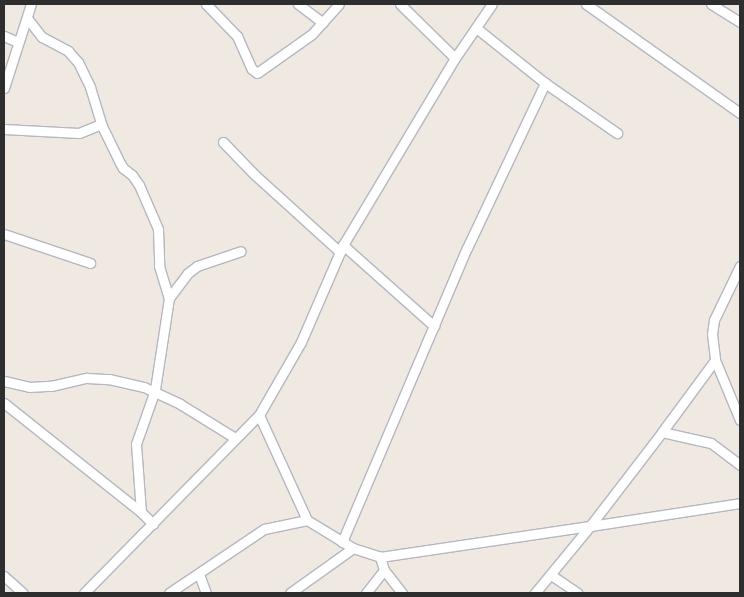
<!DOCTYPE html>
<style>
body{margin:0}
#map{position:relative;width:744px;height:597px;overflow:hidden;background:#efe9e1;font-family:"Roboto Condensed",sans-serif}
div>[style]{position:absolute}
.roads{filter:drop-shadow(1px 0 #b4b7c1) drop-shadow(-1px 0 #b4b7c1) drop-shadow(0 1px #b4b7c1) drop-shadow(0 -1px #b4b7c1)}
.minor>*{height:9px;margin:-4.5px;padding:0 4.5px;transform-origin:4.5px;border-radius:4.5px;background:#fff}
span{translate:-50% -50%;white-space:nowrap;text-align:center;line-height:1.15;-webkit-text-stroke:4px #fff;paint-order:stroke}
.frame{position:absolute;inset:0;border:5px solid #2e2e2e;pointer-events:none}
</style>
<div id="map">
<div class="roads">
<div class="minor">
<div style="left:206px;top:4px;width:45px;rotate:45.9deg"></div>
<div style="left:237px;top:36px;width:36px;rotate:66deg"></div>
<div style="left:252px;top:69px;width:6px;rotate:39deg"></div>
<div style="left:257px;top:73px;width:67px;rotate:-35.3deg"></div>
<div style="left:312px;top:34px;width:40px;rotate:-48deg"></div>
<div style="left:298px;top:4px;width:31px;rotate:37deg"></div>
<div style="left:400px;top:4px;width:77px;rotate:44.5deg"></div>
<div style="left:586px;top:4px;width:189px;rotate:35.3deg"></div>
<div style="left:711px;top:4px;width:34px;rotate:32deg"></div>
<div style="left:27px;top:18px;width:24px;rotate:52deg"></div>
<div style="left:42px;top:37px;width:30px;rotate:28deg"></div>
<div style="left:68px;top:51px;width:15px;rotate:48deg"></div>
<div style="left:78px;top:62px;width:28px;rotate:64deg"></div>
<div style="left:90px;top:87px;width:39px;rotate:73deg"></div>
<div style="left:101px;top:124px;width:43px;rotate:64deg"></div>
<div style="left:120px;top:163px;width:6px;rotate:59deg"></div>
<div style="left:123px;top:168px;width:11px;rotate:38deg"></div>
<div style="left:132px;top:175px;width:12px;rotate:55deg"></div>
<div style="left:139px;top:185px;width:48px;rotate:66.6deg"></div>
<div style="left:158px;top:229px;width:37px;rotate:88deg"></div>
<div style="left:159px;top:266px;width:34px;rotate:73deg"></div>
<div style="left:169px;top:298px;width:93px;rotate:98.7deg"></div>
<div style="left:155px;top:390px;width:57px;rotate:109.4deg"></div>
<div style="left:136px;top:444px;width:68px;rotate:85.8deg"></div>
<div style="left:4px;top:36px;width:15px;rotate:23deg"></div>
<div style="left:545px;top:83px;width:88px;rotate:34.8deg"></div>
<div style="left:4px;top:88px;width:88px;rotate:-72.2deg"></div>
<div style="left:4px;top:129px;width:75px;rotate:3.1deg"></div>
<div style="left:79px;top:133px;width:24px;rotate:-22deg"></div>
<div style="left:223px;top:142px;width:46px;rotate:45.9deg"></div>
<div style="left:255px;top:175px;width:115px;rotate:42.2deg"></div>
<div style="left:4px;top:234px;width:91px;rotate:18.6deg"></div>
<div style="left:343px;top:245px;width:122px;rotate:41.7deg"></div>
<div style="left:740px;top:266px;width:60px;rotate:115.7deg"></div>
<div style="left:714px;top:320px;width:14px;rotate:98deg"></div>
<div style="left:712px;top:334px;width:26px;rotate:83deg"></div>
<div style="left:715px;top:360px;width:65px;rotate:67.4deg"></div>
<div style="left:169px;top:298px;width:31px;rotate:-53deg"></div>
<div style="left:188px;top:273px;width:11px;rotate:-38deg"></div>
<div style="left:197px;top:266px;width:46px;rotate:-18.8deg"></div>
<div style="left:4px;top:381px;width:26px;rotate:13deg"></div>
<div style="left:29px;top:387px;width:22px;rotate:-3deg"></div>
<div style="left:51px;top:386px;width:37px;rotate:-13deg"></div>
<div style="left:87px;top:378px;width:22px;rotate:3deg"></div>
<div style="left:109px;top:379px;width:36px;rotate:13deg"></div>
<div style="left:144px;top:387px;width:40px;rotate:25deg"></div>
<div style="left:180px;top:404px;width:65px;rotate:31.7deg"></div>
<div style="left:4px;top:403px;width:175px;rotate:38.5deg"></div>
<div style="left:141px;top:512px;width:17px;rotate:45deg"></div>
<div style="left:662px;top:432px;width:89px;rotate:-53.6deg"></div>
<div style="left:307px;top:520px;width:115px;rotate:-114.6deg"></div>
<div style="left:259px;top:415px;width:84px;rotate:-60.1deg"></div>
<div style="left:301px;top:342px;width:106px;rotate:-66.6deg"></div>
<div style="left:343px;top:245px;width:218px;rotate:-59.1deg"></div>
<div style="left:455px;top:58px;width:65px;rotate:-55.6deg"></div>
<div style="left:342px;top:542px;width:319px;rotate:-67deg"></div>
<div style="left:467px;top:248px;width:183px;rotate:-64.7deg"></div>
<div style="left:545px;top:83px;width:88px;rotate:-141.4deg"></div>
<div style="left:384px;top:570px;width:29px;rotate:52deg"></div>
<div style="left:199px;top:574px;width:20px;rotate:70deg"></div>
<div style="left:551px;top:575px;width:32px;rotate:34deg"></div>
<div style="left:4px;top:576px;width:25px;rotate:42deg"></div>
<div style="left:84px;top:593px;width:250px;rotate:-45.5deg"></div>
<div style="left:169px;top:593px;width:115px;rotate:-34deg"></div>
<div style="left:264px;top:529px;width:44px;rotate:-11.8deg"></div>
<div style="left:307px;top:520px;width:54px;rotate:31.3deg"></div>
<div style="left:353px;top:548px;width:28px;rotate:18deg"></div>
<div style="left:380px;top:557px;width:212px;rotate:-8.4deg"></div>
<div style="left:590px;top:526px;width:118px;rotate:-52.5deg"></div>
<div style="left:662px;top:432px;width:50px;rotate:12.7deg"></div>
<div style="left:711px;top:443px;width:36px;rotate:37deg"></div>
<div style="left:290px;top:593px;width:77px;rotate:-35.5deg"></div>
<div style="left:366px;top:593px;width:29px;rotate:-52deg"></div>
<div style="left:384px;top:570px;width:14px;rotate:-107deg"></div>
<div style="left:535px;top:593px;width:87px;rotate:-50.6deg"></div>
<div style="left:590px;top:526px;width:152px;rotate:-8.7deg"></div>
</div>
</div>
<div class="frame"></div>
</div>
